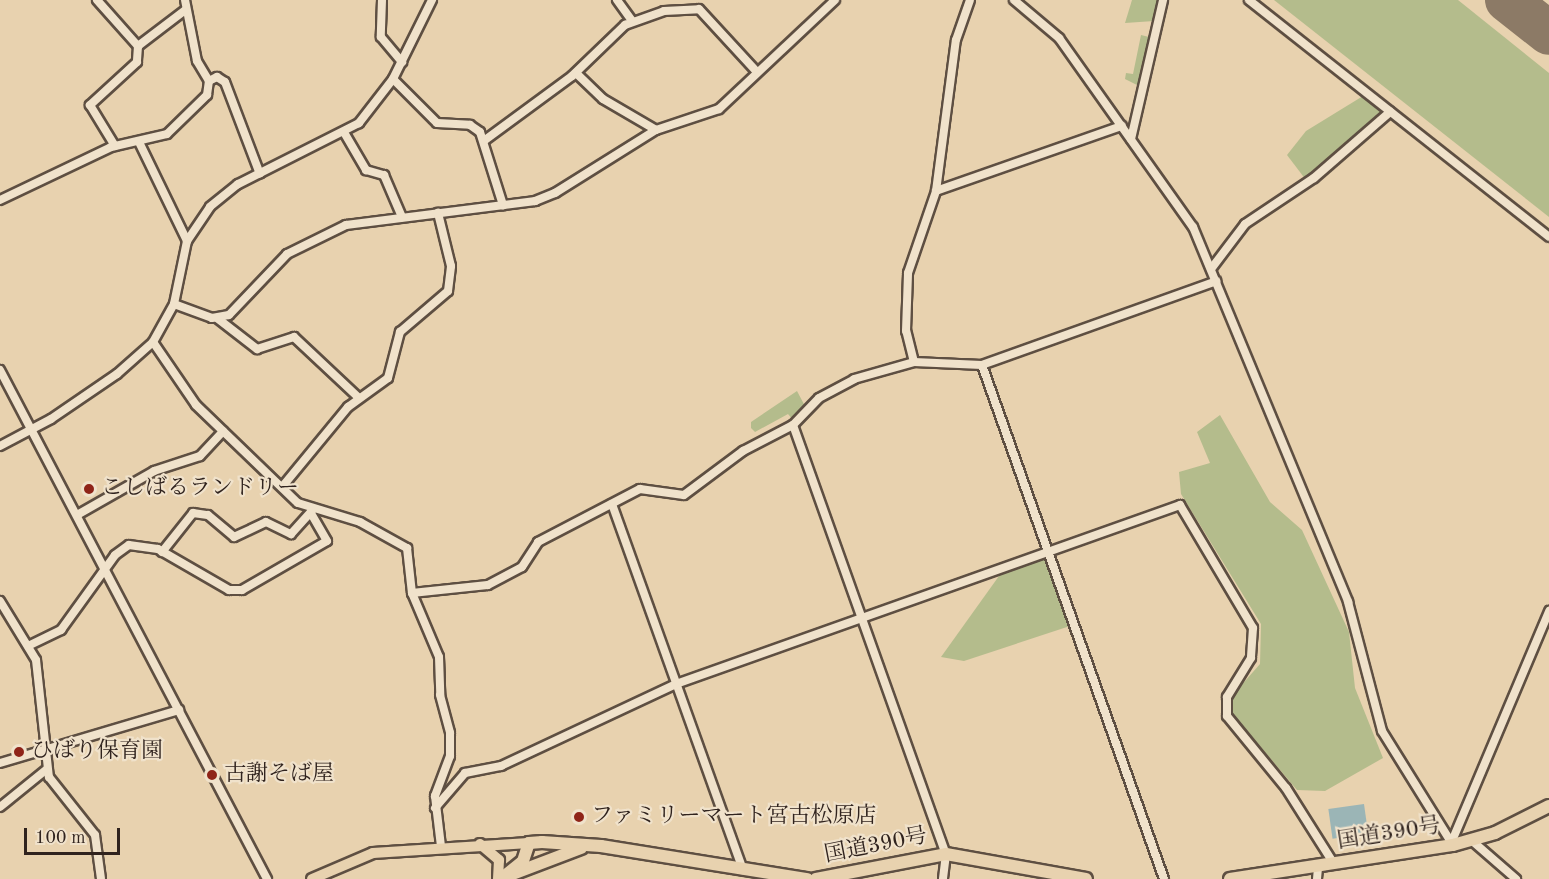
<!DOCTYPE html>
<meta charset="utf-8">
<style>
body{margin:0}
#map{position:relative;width:1549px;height:879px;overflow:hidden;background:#e8d2af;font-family:"Old Standard TT","Noto Serif JP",serif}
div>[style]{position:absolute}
.green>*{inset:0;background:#b4bc8c}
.water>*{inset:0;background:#9bb5b6;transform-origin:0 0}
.runway>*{height:44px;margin:-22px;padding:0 22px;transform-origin:22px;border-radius:22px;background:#8c7a66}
.roads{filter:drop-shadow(2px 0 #5e4f42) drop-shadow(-2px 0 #5e4f42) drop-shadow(0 2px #5e4f42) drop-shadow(0 -2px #5e4f42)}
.minor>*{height:8px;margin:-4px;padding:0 4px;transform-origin:4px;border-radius:4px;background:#f0e2cb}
.major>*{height:10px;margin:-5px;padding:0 5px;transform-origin:5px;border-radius:5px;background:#e8d2af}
.highway>*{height:12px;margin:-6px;padding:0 6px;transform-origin:6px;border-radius:6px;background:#e8d2af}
.dots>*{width:16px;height:16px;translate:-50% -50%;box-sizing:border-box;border:3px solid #f0e2cb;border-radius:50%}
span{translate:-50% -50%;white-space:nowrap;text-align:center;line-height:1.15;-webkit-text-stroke:4.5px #f0e2cb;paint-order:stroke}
.poi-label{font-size:22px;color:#30231e}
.left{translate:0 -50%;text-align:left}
.street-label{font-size:22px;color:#30231e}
.scale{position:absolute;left:24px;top:828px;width:96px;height:27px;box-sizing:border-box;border:3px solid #30231e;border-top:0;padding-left:8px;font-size:18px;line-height:21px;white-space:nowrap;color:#30231e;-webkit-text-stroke:4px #f0e2cb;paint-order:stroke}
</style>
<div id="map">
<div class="green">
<div style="clip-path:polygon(1132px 0,1160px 0,1154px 21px,1125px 23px)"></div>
<div style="clip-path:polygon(1274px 0,1458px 0,1549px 73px,1549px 217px)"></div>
<div style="clip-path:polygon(1141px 35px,1149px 37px,1139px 86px,1125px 79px,1126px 73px,1133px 74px)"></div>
<div style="clip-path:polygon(1363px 96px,1383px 111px,1306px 180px,1287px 155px,1306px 131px)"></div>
<div style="clip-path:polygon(797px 391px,806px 408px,793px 420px,788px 414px,755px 432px,751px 428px,751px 422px)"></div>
<div style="clip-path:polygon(1220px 415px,1270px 502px,1302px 530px,1349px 632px,1355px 688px,1383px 758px,1325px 791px,1297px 790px,1232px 713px,1231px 697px,1260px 664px,1261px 624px,1181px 494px,1179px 472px,1210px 463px,1197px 432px)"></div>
<div style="clip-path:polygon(1046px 554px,1070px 626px,964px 661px,941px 657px,1004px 569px)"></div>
</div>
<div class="water">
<div style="left:1364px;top:804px;width:30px;height:36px;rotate:82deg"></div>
</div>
<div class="runway">
<div style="left:1507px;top:0;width:53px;rotate:38.2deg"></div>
</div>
<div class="roads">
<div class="minor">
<div style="left:97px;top:0;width:62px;rotate:48.3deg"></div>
<div style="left:138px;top:46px;width:16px;rotate:94deg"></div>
<div style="left:137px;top:62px;width:64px;rotate:137.5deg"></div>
<div style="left:90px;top:105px;width:48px;rotate:58.6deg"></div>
<div style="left:185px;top:0;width:62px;rotate:78.9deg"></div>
<div style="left:197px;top:61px;width:23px;rotate:59deg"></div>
<div style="left:382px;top:0;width:37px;rotate:92deg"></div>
<div style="left:381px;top:37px;width:33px;rotate:50deg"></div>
<div style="left:432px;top:0;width:88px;rotate:116.3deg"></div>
<div style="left:393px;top:79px;width:56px;rotate:127.7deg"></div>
<div style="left:359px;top:123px;width:136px;rotate:153.2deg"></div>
<div style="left:238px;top:184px;width:36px;rotate:141deg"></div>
<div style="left:210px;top:207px;width:41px;rotate:124.1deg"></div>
<div style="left:187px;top:241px;width:64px;rotate:101.7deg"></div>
<div style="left:174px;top:304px;width:40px;rotate:20.2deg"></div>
<div style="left:212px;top:318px;width:17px;rotate:-10deg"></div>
<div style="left:229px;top:315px;width:84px;rotate:-46.4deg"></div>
<div style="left:287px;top:254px;width:66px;rotate:-26.2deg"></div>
<div style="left:346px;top:225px;width:191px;rotate:-7.2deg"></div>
<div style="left:535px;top:201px;width:22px;rotate:-22deg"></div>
<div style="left:555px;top:193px;width:119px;rotate:-32deg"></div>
<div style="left:656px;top:130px;width:66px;rotate:-18.4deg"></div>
<div style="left:719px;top:109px;width:159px;rotate:-43.2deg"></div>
<div style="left:617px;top:0;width:26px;rotate:54deg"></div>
<div style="left:1014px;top:0;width:59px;rotate:40.2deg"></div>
<div style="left:1059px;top:38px;width:232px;rotate:54.7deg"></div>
<div style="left:1193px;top:227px;width:406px;rotate:67.5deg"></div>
<div style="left:1348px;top:602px;width:133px;rotate:75.2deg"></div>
<div style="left:1382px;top:731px;width:134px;rotate:58.1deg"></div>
<div style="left:1249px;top:0;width:382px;rotate:38.3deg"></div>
<div style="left:138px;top:46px;width:58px;rotate:-37.3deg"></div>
<div style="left:576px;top:73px;width:37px;rotate:44deg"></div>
<div style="left:603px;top:99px;width:61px;rotate:30.3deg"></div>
<div style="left:393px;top:79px;width:62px;rotate:45deg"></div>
<div style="left:437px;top:123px;width:33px;rotate:3deg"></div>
<div style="left:470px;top:125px;width:12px;rotate:35deg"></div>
<div style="left:480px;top:132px;width:77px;rotate:72.5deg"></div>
<div style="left:345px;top:134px;width:42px;rotate:59.7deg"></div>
<div style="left:366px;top:170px;width:19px;rotate:16deg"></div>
<div style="left:384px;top:175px;width:46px;rotate:66.8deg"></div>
<div style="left:1131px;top:139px;width:143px;rotate:-77deg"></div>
<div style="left:485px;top:140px;width:108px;rotate:-36.3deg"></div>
<div style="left:572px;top:76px;width:74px;rotate:-43.9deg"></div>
<div style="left:625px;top:25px;width:41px;rotate:-19.7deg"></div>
<div style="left:664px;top:11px;width:35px;rotate:-3deg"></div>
<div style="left:699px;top:9px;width:86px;rotate:47.4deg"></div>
<div style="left:139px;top:142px;width:110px;rotate:64.1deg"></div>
<div style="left:936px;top:191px;width:197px;rotate:-19.3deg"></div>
<div style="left:0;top:200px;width:123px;rotate:-25.5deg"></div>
<div style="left:111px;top:147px;width:57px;rotate:-13.1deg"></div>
<div style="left:167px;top:134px;width:56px;rotate:-44.3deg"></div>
<div style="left:207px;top:95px;width:14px;rotate:-82deg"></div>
<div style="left:209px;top:81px;width:9px;rotate:-27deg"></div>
<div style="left:217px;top:77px;width:9px;rotate:32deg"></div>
<div style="left:225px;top:82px;width:98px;rotate:69.2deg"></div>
<div style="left:1211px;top:269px;width:56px;rotate:-52.9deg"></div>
<div style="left:1245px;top:224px;width:83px;rotate:-33.7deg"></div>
<div style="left:1314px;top:178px;width:101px;rotate:-41deg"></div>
<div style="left:217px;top:318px;width:51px;rotate:37.8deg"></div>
<div style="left:257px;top:349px;width:39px;rotate:-18deg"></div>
<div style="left:294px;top:337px;width:89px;rotate:43.2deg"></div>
<div style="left:153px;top:342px;width:76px;rotate:55.7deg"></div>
<div style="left:196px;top:405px;width:141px;rotate:43.9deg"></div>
<div style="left:298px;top:503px;width:65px;rotate:17deg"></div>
<div style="left:360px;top:522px;width:54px;rotate:29deg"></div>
<div style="left:407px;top:548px;width:45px;rotate:83.7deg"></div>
<div style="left:412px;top:593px;width:69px;rotate:67.1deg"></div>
<div style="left:439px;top:657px;width:38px;rotate:88deg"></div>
<div style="left:440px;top:695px;width:39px;rotate:75deg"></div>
<div style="left:450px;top:733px;width:23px;rotate:90deg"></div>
<div style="left:450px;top:756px;width:43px;rotate:110.6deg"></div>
<div style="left:435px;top:796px;width:50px;rotate:83.2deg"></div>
<div style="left:914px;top:362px;width:32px;rotate:-104deg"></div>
<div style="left:906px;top:331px;width:58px;rotate:-88deg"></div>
<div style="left:908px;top:273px;width:87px;rotate:-71.1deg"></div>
<div style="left:936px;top:191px;width:152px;rotate:-82.5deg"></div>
<div style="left:956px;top:40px;width:42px;rotate:-70.7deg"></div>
<div style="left:982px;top:365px;width:545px;rotate:70.5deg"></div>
<div style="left:0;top:370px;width:575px;rotate:62.32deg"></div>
<div style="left:793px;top:425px;width:455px;rotate:70.4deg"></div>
<div style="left:946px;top:854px;width:25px;rotate:97deg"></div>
<div style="left:0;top:446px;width:58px;rotate:-27.9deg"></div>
<div style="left:51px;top:419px;width:80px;rotate:-34.3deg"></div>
<div style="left:117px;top:374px;width:48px;rotate:-41.6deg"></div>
<div style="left:153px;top:342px;width:43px;rotate:-61.1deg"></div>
<div style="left:282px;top:487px;width:104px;rotate:-50.5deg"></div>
<div style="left:348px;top:407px;width:49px;rotate:-35.9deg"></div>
<div style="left:388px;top:378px;width:48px;rotate:-75.4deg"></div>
<div style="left:400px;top:332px;width:63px;rotate:-40.5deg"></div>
<div style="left:448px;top:291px;width:25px;rotate:-83deg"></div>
<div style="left:451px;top:266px;width:55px;rotate:-103.8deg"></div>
<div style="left:612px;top:504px;width:389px;rotate:70.3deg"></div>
<div style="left:77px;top:515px;width:89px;rotate:-29.7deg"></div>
<div style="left:154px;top:471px;width:48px;rotate:-18.1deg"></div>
<div style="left:200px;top:456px;width:34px;rotate:-47deg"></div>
<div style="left:162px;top:552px;width:50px;rotate:-51.5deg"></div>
<div style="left:193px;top:513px;width:15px;rotate:8deg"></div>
<div style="left:208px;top:515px;width:34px;rotate:40deg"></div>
<div style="left:234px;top:537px;width:35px;rotate:-25deg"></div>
<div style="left:266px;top:522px;width:28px;rotate:26deg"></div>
<div style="left:291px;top:534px;width:31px;rotate:-48deg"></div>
<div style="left:412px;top:593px;width:76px;rotate:-6deg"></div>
<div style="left:488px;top:585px;width:38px;rotate:-28deg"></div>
<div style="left:522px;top:567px;width:30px;rotate:-57deg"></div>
<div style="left:538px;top:542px;width:115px;rotate:-27.5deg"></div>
<div style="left:640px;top:489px;width:44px;rotate:7.8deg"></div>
<div style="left:684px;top:495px;width:74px;rotate:-36.7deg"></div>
<div style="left:743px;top:451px;width:56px;rotate:-27.5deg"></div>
<div style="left:793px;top:425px;width:37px;rotate:-46deg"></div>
<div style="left:819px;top:398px;width:40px;rotate:-28deg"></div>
<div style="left:854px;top:379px;width:62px;rotate:-15.8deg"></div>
<div style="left:914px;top:362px;width:68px;rotate:2.5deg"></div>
<div style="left:982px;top:365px;width:249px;rotate:-19.7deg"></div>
<div style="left:0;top:601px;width:69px;rotate:58.6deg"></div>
<div style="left:36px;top:660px;width:118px;rotate:83.7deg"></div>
<div style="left:49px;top:777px;width:74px;rotate:51.6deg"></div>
<div style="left:95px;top:835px;width:44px;rotate:82.2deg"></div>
<div style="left:28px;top:646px;width:37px;rotate:-26deg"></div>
<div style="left:61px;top:630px;width:92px;rotate:-54.2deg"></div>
<div style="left:115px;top:555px;width:17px;rotate:-36deg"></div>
<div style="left:129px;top:545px;width:29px;rotate:8deg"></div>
<div style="left:158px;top:549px;width:82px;rotate:30deg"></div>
<div style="left:229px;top:590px;width:13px"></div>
<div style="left:242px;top:590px;width:98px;rotate:-30deg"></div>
<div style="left:327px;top:541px;width:32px;rotate:-120deg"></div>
<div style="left:0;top:763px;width:187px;rotate:-16.5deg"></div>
<div style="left:0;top:807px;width:60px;rotate:-39deg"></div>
<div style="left:435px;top:808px;width:46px;rotate:-49.4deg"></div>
<div style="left:465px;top:773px;width:37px;rotate:-11deg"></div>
<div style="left:501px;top:766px;width:193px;rotate:-25.1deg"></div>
<div style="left:676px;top:684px;width:535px;rotate:-19.55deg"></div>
<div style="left:1180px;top:505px;width:143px;rotate:59.3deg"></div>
<div style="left:1253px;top:628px;width:30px;rotate:94deg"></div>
<div style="left:1251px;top:658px;width:46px;rotate:121.6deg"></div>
<div style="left:1227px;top:697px;width:19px;rotate:90deg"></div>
<div style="left:1227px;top:716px;width:93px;rotate:50.7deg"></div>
<div style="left:1286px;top:788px;width:90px;rotate:57.7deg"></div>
<div style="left:1470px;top:839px;width:61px;rotate:41deg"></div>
<div style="left:1452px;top:841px;width:250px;rotate:-67.1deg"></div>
<div style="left:1317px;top:879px;width:11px;rotate:-85deg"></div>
</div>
<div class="major">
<div style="left:480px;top:844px;width:25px;rotate:40deg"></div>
<div style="left:499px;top:860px;width:19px;rotate:93deg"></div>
<div style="left:312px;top:879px;width:66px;rotate:-23.1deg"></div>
<div style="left:373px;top:853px;width:156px;rotate:-3.7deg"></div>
</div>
<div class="highway">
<div style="left:510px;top:875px;width:76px;rotate:-20.8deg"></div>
<div style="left:501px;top:879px;width:28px;rotate:-39deg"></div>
<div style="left:523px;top:861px;width:19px;rotate:-72deg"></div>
<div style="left:529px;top:843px;width:13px;rotate:-4deg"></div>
<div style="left:542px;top:842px;width:59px;rotate:3.9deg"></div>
<div style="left:601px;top:846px;width:209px;rotate:9.1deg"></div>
<div style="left:816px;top:879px;width:132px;rotate:-10.9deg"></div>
<div style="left:946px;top:854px;width:142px;rotate:10.1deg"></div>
<div style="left:1230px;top:879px;width:226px;rotate:-8.7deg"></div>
<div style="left:1453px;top:845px;width:44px;rotate:-15.9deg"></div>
<div style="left:1495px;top:833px;width:60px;rotate:-26.6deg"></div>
</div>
</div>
<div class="dots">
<div style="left:89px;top:489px;background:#8f2418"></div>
<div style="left:19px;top:752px;background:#8f2418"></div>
<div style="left:212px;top:775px;background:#8f2418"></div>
<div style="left:579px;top:817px;background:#8f2418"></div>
</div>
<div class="poi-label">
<span class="left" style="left:101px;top:489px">こしばるランドリー</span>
<span class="left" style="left:31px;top:752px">ひばり保育園</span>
<span class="left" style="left:224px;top:775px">古謝そば屋</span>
<span class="left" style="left:591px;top:817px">ファミリーマート宮古松原店</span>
</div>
<div class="street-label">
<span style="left:1389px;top:834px;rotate:-9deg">国道390号</span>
<span style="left:876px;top:846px;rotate:-11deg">国道390号</span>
</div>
<div class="scale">100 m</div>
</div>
